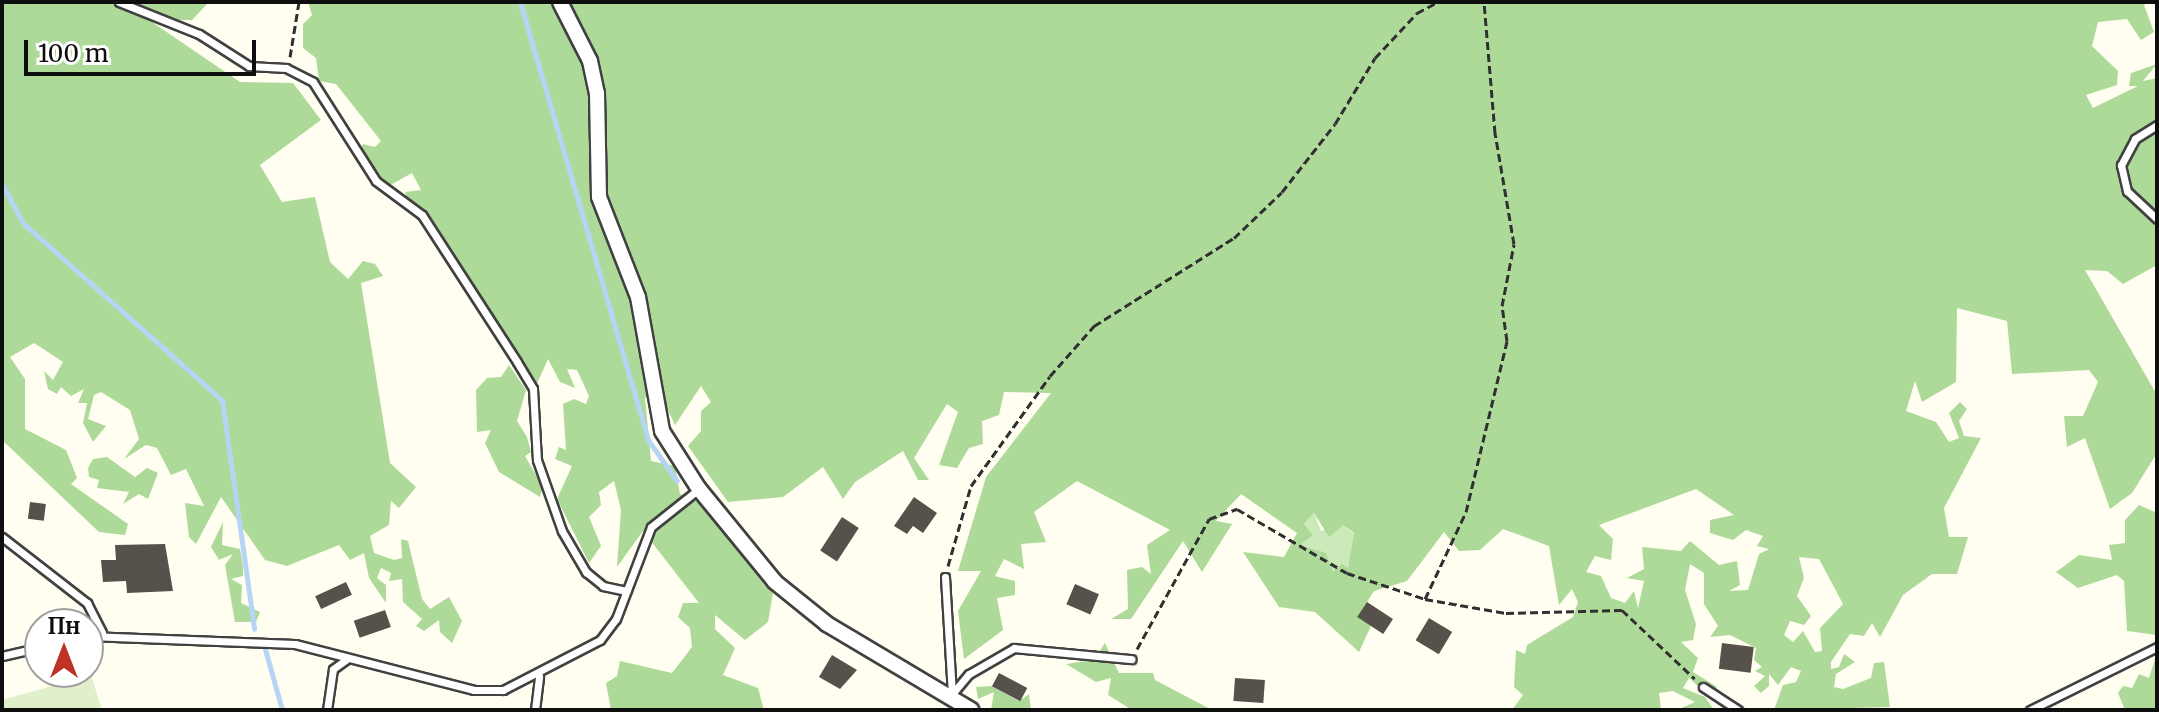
<!DOCTYPE html>
<meta charset="utf-8">
<style>
body{margin:0}
#map{position:relative;width:2159px;height:712px;overflow:hidden;background:#fffef0;font-family:Merriweather,serif}
div>[style]{position:absolute}
.green>*{inset:0;background:#cce9ba}
.forest>*{inset:0;background:#aeda99}
.pitch>*{inset:0;background:#dff0cb}
.stream>*{height:5px;margin:-2.5px;padding:0 2.5px;transform-origin:2.5px;border-radius:2.5px;background:#b5d5f5}
.building>*{inset:0;background:#57514b;transform-origin:0 0}
.path>*{height:3px;margin-top:-1.5px;transform-origin:0;background:repeating-linear-gradient(90deg,#303030 0 8px,transparent 0 12px)}
.roads{filter:drop-shadow(2px 0 #414141) drop-shadow(-2px 0 #414141) drop-shadow(0 2px #414141) drop-shadow(0 -2px #414141)}
.lane>*{height:7px;margin:-3.5px;padding:0 3.5px;transform-origin:3.5px;border-radius:3.5px;background:#fff}
.street>*{height:14px;margin:-7px;padding:0 7px;transform-origin:7px;border-radius:7px;background:#fff}
span{translate:-50% -50%;white-space:nowrap;text-align:center;line-height:1.15;-webkit-text-stroke:8px #fff;paint-order:stroke}
.frame{position:absolute;inset:0;border:4px solid #0e0e0e;pointer-events:none}
.north{position:absolute;left:24px;top:608px;width:80px;height:80px;box-sizing:border-box;background:#fff;border:2px solid #9f9f9f;border-radius:50%;rotate:0deg;font-size:22px;font-weight:700;line-height:32px;text-align:center;color:#0e0e0e}
.north::after{content:'';display:block;margin:auto;width:28px;height:36px;background:#bd3328;clip-path:polygon(50% 0,100% 100%,50% 72%,0 100%)}
.scale{position:absolute;left:24px;top:40px;width:232px;height:36px;box-sizing:border-box;border:4px solid #0e0e0e;border-top:0;padding-left:10px;font-size:24px;line-height:28px;white-space:nowrap;color:#0e0e0e;-webkit-text-stroke:6px #fff;paint-order:stroke}
</style>
<div id="map">
<div class="green">
<div style="clip-path:polygon(1314px 513px,1321px 531px,1343px 525px,1354px 534px,1348px 570px,1333px 572px,1314px 549px,1299px 545px,1312px 535px,1304px 524px)"></div>
</div>
<div class="forest">
<div style="clip-path:polygon(2px 2px,209px 2px,192px 20px,149px 20px,240px 82px,293px 83px,321px 120px,260px 165px,282px 202px,315px 197px,330px 262px,348px 279px,363px 261px,375px 264px,383px 276px,361px 283px,390px 463px,416px 487px,399px 508px,391px 501px,389px 525px,370px 536px,374px 553px,394px 560px,402px 558px,401px 539px,408px 541px,422px 599px,430px 609px,449px 597px,462px 621px,452px 643px,440px 632px,439px 620px,424px 631px,416px 626px,422px 619px,403px 602px,402px 579px,389px 581px,391px 573px,381px 568px,377px 578px,386px 585px,386px 603px,369px 578px,364px 553px,350px 560px,339px 545px,287px 566px,265px 560px,221px 497px,196px 544px,189px 537px,185px 503px,204px 506px,186px 469px,171px 475px,157px 448px,146px 445px,124px 459px,139px 439px,130px 410px,101px 392px,94px 395px,88px 419px,106px 426px,93px 442px,83px 423px,87px 403px,78px 403px,84px 389px,71px 396px,61px 387px,57px 394px,48px 389px,44px 371px,53px 380px,63px 362px,34px 343px,10px 357px,25px 379px,25px 429px,66px 450px,77px 478px,71px 484px,128px 524px,125px 535px,99px 532px,2px 440px)"></div>
<div style="clip-path:polygon(evenodd,308px 2px,2149px 2px,2144px 5px,2154px 32px,2141px 40px,2127px 19px,2098px 22px,2092px 46px,2118px 71px,2117px 85px,2086px 95px,2093px 108px,2138px 86px,2129px 86px,2131px 73px,2157px 64px,2143px 81px,2157px 78px,2157px 265px,2123px 284px,2107px 271px,2085px 270px,2157px 395px,2157px 453px,2132px 493px,2110px 509px,2085px 438px,2067px 447px,2064px 416px,2083px 416px,2098px 382px,2089px 370px,2012px 374px,2007px 321px,1957px 308px,1956px 382px,1922px 402px,1915px 381px,1906px 411px,1936px 422px,1949px 442px,1959px 438px,1949px 413px,1960px 402px,1967px 409px,1959px 421px,1964px 436px,1981px 438px,1944px 508px,1949px 537px,1968px 537px,1957px 574px,1932px 574px,1903px 595px,1880px 637px,1872px 623px,1864px 636px,1850px 634px,1831px 662px,1831px 669px,1839px 667px,1844px 654px,1855px 662px,1836px 674px,1834px 687px,1843px 689px,1871px 678px,1874px 663px,1884px 662px,1890px 707px,1774px 710px,1783px 685px,1796px 682px,1801px 671px,1791px 667px,1778px 685px,1769px 674px,1769px 686px,1761px 693px,1754px 686px,1765px 676px,1755px 671px,1762px 667px,1754px 660px,1756px 648px,1730px 635px,1710px 637px,1718px 626px,1704px 604px,1704px 573px,1690px 564px,1685px 590px,1696px 624px,1693px 640px,1681px 642px,1698px 658px,1693px 672px,1717px 687px,1708px 695px,1689px 678px,1683px 688px,1705px 697px,1714px 710px,1677px 710px,1695px 702px,1673px 691px,1659px 693px,1661px 710px,1512px 710px,1523px 695px,1514px 687px,1516px 650px,1525px 654px,1527px 645px,1573px 617px,1578px 602px,1572px 589px,1559px 605px,1549px 546px,1503px 529px,1480px 550px,1459px 551px,1444px 532px,1407px 581px,1374px 591px,1367px 602px,1371px 626px,1359px 652px,1315px 612px,1279px 607px,1243px 552px,1284px 557px,1297px 533px,1241px 494px,1216px 521px,1232px 524px,1202px 572px,1183px 541px,1131px 619px,1111px 619px,1128px 609px,1127px 570px,1142px 567px,1151px 574px,1147px 545px,1170px 530px,1077px 481px,1034px 512px,1046px 542px,1021px 544px,1024px 569px,1004px 559px,995px 576px,1015px 581px,1015px 595px,997px 598px,1003px 630px,964px 659px,958px 611px,981px 571px,958px 571px,986px 477px,1051px 393px,1004px 392px,999px 415px,982px 421px,983px 444px,969px 448px,957px 468px,939px 465px,958px 412px,947px 404px,914px 458px,929px 480px,918px 480px,903px 451px,855px 482px,843px 499px,823px 467px,783px 497px,728px 502px,688px 446px,701px 431px,701px 411px,711px 402px,701px 386px,675px 425px,658px 389px,645px 398px,651px 461px,675px 466px,680px 494px,702px 504px,773px 593px,768px 622px,745px 640px,715px 615px,715px 629px,735px 648px,723px 675px,758px 688px,764px 710px,611px 710px,606px 683px,617px 676px,620px 661px,672px 673px,692px 647px,690px 628px,678px 617px,683px 603px,699px 603px,643px 531px,617px 567px,621px 510px,614px 481px,599px 492px,601px 505px,589px 517px,601px 546px,589px 563px,557px 499px,572px 466px,555px 459px,559px 447px,566px 450px,563px 404px,574px 399px,586px 404px,589px 396px,577px 370px,567px 369px,575px 388px,560px 382px,548px 359px,536px 386px,423px 213px,408px 202px,405px 192px,421px 190px,412px 173px,385px 188px,356px 161px,363px 144px,375px 147px,381px 141px,336px 84px,319px 81px,316px 58px,303px 48px,303px 24px,312px 15px,308px 2px,1696px 489px,1734px 515px,1710px 520px,1710px 533px,1733px 540px,1746px 530px,1763px 536px,1757px 546px,1769px 549px,1759px 554px,1748px 590px,1729px 591px,1740px 585px,1737px 561px,1719px 565px,1690px 541px,1681px 551px,1642px 547px,1644px 569px,1627px 578px,1644px 581px,1638px 608px,1634px 591px,1625px 603px,1611px 598px,1601px 576px,1586px 572px,1595px 556px,1611px 560px,1613px 539px,1599px 525px,1696px 489px,308px 2px,1314px 513px,1329px 537px,1343px 525px,1354px 533px,1348px 568px,1342px 564px,1333px 572px,1326px 553px,1300px 545px,1313px 535px,1304px 524px,1314px 513px,308px 2px,1799px 557px,1819px 559px,1843px 604px,1820px 628px,1822px 651px,1815px 652px,1803px 631px,1793px 642px,1784px 635px,1790px 621px,1804px 625px,1811px 616px,1797px 596px,1804px 578px,1799px 557px)"></div>
<div style="clip-path:polygon(509px 365px,526px 390px,517px 421px,527px 437px,531px 452px,525px 456px,543px 487px,540px 497px,499px 472px,485px 443px,491px 430px,477px 432px,476px 390px,487px 378px,501px 377px)"></div>
<div style="clip-path:polygon(107px 457px,135px 477px,147px 468px,158px 473px,148px 499px,139px 494px,123px 504px,129px 492px,97px 488px,99px 480px,89px 477px,88px 468px,93px 459px)"></div>
<div style="clip-path:polygon(2139px 505px,2157px 513px,2157px 635px,2127px 631px,2124px 581px,2117px 575px,2078px 588px,2056px 572px,2079px 555px,2112px 560px,2109px 545px,2125px 543px,2125px 520px)"></div>
<div style="clip-path:polygon(223px 522px,222px 545px,240px 549px,243px 567px,243px 576px,231px 579px,242px 585px,241px 603px,260px 612px,256px 622px,235px 622px,225px 565px,233px 554px,219px 560px,211px 547px)"></div>
<div style="clip-path:polygon(1105px 643px,1119px 673px,1153px 673px,1155px 680px,1212px 710px,1132px 710px,1108px 695px,1111px 678px,1096px 682px,1066px 664px,1094px 660px)"></div>
<div style="clip-path:polygon(2157px 653px,2157px 710px,2125px 710px,2118px 693px,2123px 686px,2132px 688px,2139px 674px,2149px 678px)"></div>
<div style="clip-path:polygon(992px 686px,1019px 701px,1029px 694px,1031px 710px,991px 710px,994px 692px,978px 699px,976px 687px)"></div>
</div>
<div class="pitch">
<div style="clip-path:polygon(91px 675px,102px 710px,2px 710px,2px 700px)"></div>
</div>
<div class="stream">
<div style="left:520px;top:2px;width:456px;rotate:73.7deg"></div>
<div style="left:648px;top:440px;width:50px;rotate:54.7deg"></div>
<div style="left:2px;top:184px;width:44px;rotate:61.7deg"></div>
<div style="left:23px;top:223px;width:266px;rotate:41.7deg"></div>
<div style="left:222px;top:400px;width:231px;rotate:82deg"></div>
<div style="left:265px;top:649px;width:63px;rotate:74.4deg"></div>
</div>
<div class="building">
<div style="clip-path:polygon(914px 497px,937px 513px,923px 533px,913px 526px,907px 534px,894px 526px)"></div>
<div style="left:30px;top:502px;width:16px;height:17px;rotate:7deg"></div>
<div style="left:842px;top:517px;width:20px;height:40px;rotate:33deg"></div>
<div style="clip-path:polygon(165px 544px,173px 591px,127px 593px,126px 581px,103px 582px,101px 560px,116px 560px,115px 545px)"></div>
<div style="left:346px;top:582px;width:14px;height:34px;rotate:65deg"></div>
<div style="left:1075px;top:584px;width:26px;height:22px;rotate:23deg"></div>
<div style="left:1367px;top:602px;width:31px;height:18px;rotate:33deg"></div>
<div style="left:385px;top:610px;width:18px;height:33px;rotate:71deg"></div>
<div style="left:1429px;top:618px;width:27px;height:26px;rotate:31deg"></div>
<div style="left:1722px;top:643px;width:32px;height:26px;rotate:7deg"></div>
<div style="clip-path:polygon(832px 655px,857px 670px,840px 689px,819px 677px)"></div>
<div style="left:999px;top:673px;width:32px;height:15px;rotate:28deg"></div>
<div style="left:1235px;top:678px;width:30px;height:23px;rotate:4deg"></div>
</div>
<div class="path">
<div style="left:290px;top:57px;width:56px;rotate:-80.7deg"></div>
<div style="left:948px;top:566px;width:83px;rotate:-74deg"></div>
<div style="left:971px;top:486px;width:135px;rotate:-54.3deg"></div>
<div style="left:1050px;top:376px;width:67px;rotate:-48.7deg"></div>
<div style="left:1094px;top:326px;width:165px;rotate:-32.2deg"></div>
<div style="left:1234px;top:238px;width:66px;rotate:-43.8deg"></div>
<div style="left:1282px;top:192px;width:86px;rotate:-52.1deg"></div>
<div style="left:1335px;top:124px;width:77px;rotate:-58.8deg"></div>
<div style="left:1375px;top:58px;width:62px;rotate:-47deg"></div>
<div style="left:1417px;top:13px;width:24px;rotate:-28deg"></div>
<div style="left:1425px;top:599px;width:96px;rotate:-64.8deg"></div>
<div style="left:1466px;top:512px;width:176px;rotate:-76.5deg"></div>
<div style="left:1507px;top:341px;width:35px;rotate:-98deg"></div>
<div style="left:1502px;top:306px;width:63px;rotate:-79deg"></div>
<div style="left:1514px;top:244px;width:113px;rotate:-99.7deg"></div>
<div style="left:1495px;top:133px;width:131px;rotate:-94.8deg"></div>
<div style="left:1137px;top:649px;width:149px;rotate:-61deg"></div>
<div style="left:1209px;top:519px;width:30px;rotate:-20deg"></div>
<div style="left:1237px;top:509px;width:127px;rotate:30.2deg"></div>
<div style="left:1347px;top:573px;width:82px;rotate:18.4deg"></div>
<div style="left:1425px;top:599px;width:82px;rotate:9.8deg"></div>
<div style="left:1506px;top:613px;width:116px;rotate:-1.5deg"></div>
<div style="left:1622px;top:610px;width:100px;rotate:43.4deg"></div>
</div>
<div class="roads">
<div class="lane">
<div style="left:119px;top:2px;width:86px;rotate:21.8deg"></div>
<div style="left:199px;top:34px;width:59px;rotate:32.6deg"></div>
<div style="left:249px;top:66px;width:37px;rotate:3deg"></div>
<div style="left:286px;top:68px;width:30px;rotate:27deg"></div>
<div style="left:313px;top:82px;width:117px;rotate:57.5deg"></div>
<div style="left:376px;top:181px;width:57px;rotate:36.5deg"></div>
<div style="left:422px;top:215px;width:175px;rotate:57.1deg"></div>
<div style="left:517px;top:362px;width:31px;rotate:59deg"></div>
<div style="left:533px;top:389px;width:71px;rotate:86.8deg"></div>
<div style="left:537px;top:460px;width:75px;rotate:70.6deg"></div>
<div style="left:562px;top:531px;width:48px;rotate:59.7deg"></div>
<div style="left:586px;top:572px;width:22px;rotate:39deg"></div>
<div style="left:603px;top:586px;width:24px;rotate:12deg"></div>
<div style="left:2157px;top:125px;width:26px;rotate:148deg"></div>
<div style="left:2135px;top:139px;width:30px;rotate:118deg"></div>
<div style="left:2121px;top:165px;width:27px;rotate:77deg"></div>
<div style="left:2127px;top:191px;width:41px;rotate:43deg"></div>
<div style="left:2px;top:537px;width:108px;rotate:37.8deg"></div>
<div style="left:87px;top:603px;width:33px;rotate:63deg"></div>
<div style="left:945px;top:577px;width:117px;rotate:86.6deg"></div>
<div style="left:88px;top:636px;width:207px;rotate:2.2deg"></div>
<div style="left:295px;top:644px;width:185px;rotate:14.4deg"></div>
<div style="left:474px;top:690px;width:29px"></div>
<div style="left:503px;top:690px;width:109px;rotate:-27.3deg"></div>
<div style="left:600px;top:640px;width:26px;rotate:-53deg"></div>
<div style="left:616px;top:619px;width:98px;rotate:-69.2deg"></div>
<div style="left:651px;top:527px;width:61px;rotate:-38.4deg"></div>
<div style="left:2px;top:656px;width:39px;rotate:-13deg"></div>
<div style="left:1703px;top:687px;width:42px;rotate:33.3deg"></div>
<div style="left:952px;top:694px;width:26px;rotate:-50deg"></div>
<div style="left:969px;top:674px;width:52px;rotate:-30deg"></div>
<div style="left:1014px;top:648px;width:118px;rotate:5.4deg"></div>
<div style="left:327px;top:710px;width:41px;rotate:-81.7deg"></div>
<div style="left:333px;top:669px;width:19px;rotate:-36deg"></div>
<div style="left:535px;top:710px;width:34px;rotate:-83deg"></div>
<div style="left:2030px;top:710px;width:142px;rotate:-26.4deg"></div>
</div>
<div class="street">
<div style="left:560px;top:2px;width:66px;rotate:63deg"></div>
<div style="left:590px;top:61px;width:33px;rotate:78deg"></div>
<div style="left:597px;top:93px;width:104px;rotate:88.9deg"></div>
<div style="left:599px;top:197px;width:107px;rotate:68.7deg"></div>
<div style="left:638px;top:297px;width:136px;rotate:79.8deg"></div>
<div style="left:662px;top:431px;width:69px;rotate:57.5deg"></div>
<div style="left:699px;top:489px;width:120px;rotate:50.7deg"></div>
<div style="left:775px;top:582px;width:67px;rotate:38.9deg"></div>
<div style="left:827px;top:624px;width:168px;rotate:30.8deg"></div>
</div>
</div>
<div class="frame"></div>
<div class="north">Пн</div>
<div class="scale">100 m</div>
</div>
